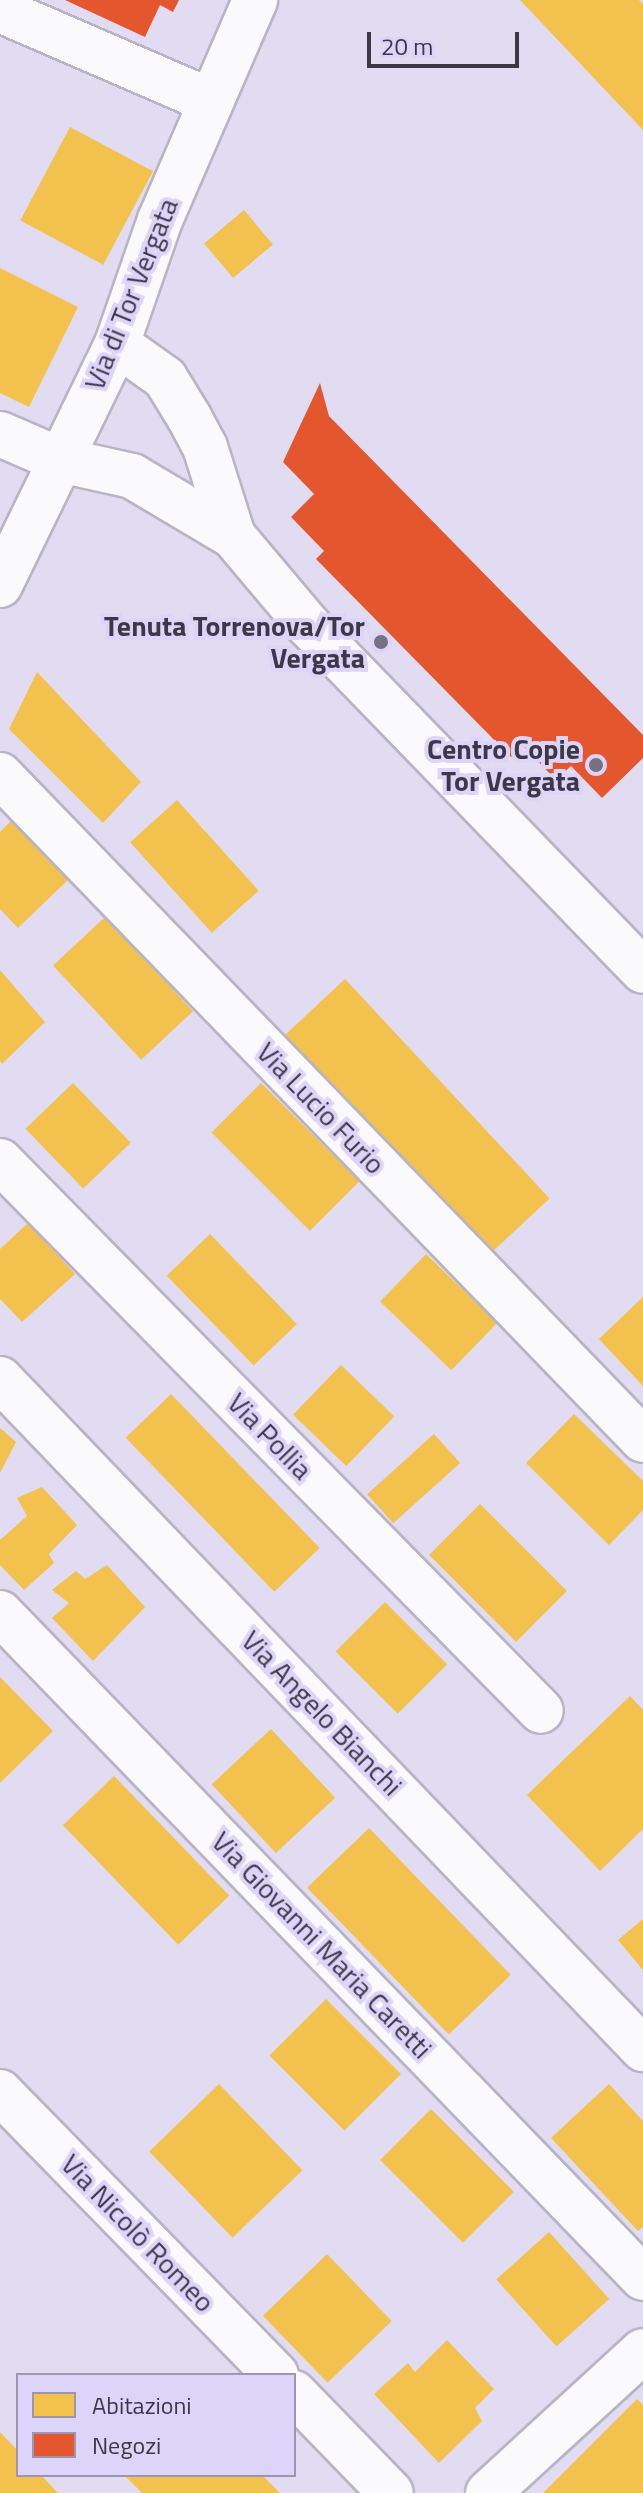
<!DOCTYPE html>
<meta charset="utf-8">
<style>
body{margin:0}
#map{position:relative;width:643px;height:2493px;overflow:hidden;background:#e1dcf1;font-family:"Titillium Web",sans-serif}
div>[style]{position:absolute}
.homes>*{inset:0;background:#f2c14e;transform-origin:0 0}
.shops>*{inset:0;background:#e4572e}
.roads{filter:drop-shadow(2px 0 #b8b4c4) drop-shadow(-2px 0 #b8b4c4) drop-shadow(0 2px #b8b4c4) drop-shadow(0 -2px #b8b4c4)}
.minor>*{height:44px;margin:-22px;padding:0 22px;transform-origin:22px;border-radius:22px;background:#fafafd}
.tertiary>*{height:44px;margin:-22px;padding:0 22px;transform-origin:22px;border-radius:22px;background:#fafafd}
.dots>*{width:22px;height:22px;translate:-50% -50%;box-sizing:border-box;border:4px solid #ddd4f9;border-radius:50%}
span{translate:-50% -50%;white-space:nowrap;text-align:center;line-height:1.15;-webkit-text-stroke:8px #ddd4f9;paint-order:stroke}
.street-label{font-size:28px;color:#3c3846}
.poi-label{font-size:28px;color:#3c3846;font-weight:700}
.right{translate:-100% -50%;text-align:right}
.legend{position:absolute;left:16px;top:2373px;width:280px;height:104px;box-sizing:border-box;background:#ddd4f9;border:2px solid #9d96b1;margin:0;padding:10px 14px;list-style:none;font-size:24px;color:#3c3846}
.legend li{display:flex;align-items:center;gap:16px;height:40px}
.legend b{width:40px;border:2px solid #9d96b1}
.scale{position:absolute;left:367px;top:32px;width:152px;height:36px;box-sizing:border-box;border:4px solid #3c3846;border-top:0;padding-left:10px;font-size:24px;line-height:28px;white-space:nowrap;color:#3c3846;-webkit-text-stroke:6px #ddd4f9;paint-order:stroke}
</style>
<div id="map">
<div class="homes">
<div style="clip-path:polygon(520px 0,639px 0,643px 4px,643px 130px)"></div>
<div style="left:70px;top:127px;width:94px;height:106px;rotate:28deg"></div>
<div style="left:244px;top:210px;width:45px;height:52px;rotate:50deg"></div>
<div style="clip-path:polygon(0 268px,78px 307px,29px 407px,0 393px)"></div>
<div style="clip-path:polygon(37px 672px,141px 782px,103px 823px,9px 729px)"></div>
<div style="left:177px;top:800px;width:122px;height:63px;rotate:48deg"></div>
<div style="clip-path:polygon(12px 820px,69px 879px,18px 928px,0 909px,0 832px)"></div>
<div style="left:105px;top:917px;width:129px;height:71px;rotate:47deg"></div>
<div style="clip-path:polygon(0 970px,45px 1022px,2px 1064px,0 1061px)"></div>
<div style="left:345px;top:979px;width:300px;height:84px;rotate:47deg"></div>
<div style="left:73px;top:1083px;width:83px;height:66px;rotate:46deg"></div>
<div style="left:261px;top:1083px;width:139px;height:70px;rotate:45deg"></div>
<div style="clip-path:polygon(28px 1223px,75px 1274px,22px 1322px,0 1299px,0 1249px)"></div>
<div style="left:210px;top:1234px;width:125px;height:60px;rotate:46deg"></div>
<div style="left:426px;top:1254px;width:99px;height:66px;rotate:44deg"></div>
<div style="clip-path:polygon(643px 1297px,643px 1386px,599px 1339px)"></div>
<div style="left:341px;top:1365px;width:74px;height:69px;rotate:44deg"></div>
<div style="left:171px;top:1394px;width:214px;height:63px;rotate:46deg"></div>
<div style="clip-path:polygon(574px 1414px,643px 1481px,643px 1510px,609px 1545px,526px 1463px)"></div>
<div style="clip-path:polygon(0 1428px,16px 1442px,0 1473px)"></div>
<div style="left:434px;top:1434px;width:39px;height:90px;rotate:48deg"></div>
<div style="clip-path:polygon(42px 1487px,77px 1525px,49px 1554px,54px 1563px,24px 1590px,0 1565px,0 1540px,27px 1516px,17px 1498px)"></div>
<div style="left:480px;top:1504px;width:123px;height:72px;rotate:45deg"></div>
<div style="clip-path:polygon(107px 1565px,145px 1607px,93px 1661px,52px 1618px,69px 1603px,52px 1590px,76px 1571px,85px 1579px)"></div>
<div style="left:385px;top:1602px;width:88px;height:70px;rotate:45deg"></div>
<div style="clip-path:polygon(0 1677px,53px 1731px,0 1783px)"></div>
<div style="clip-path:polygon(630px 1696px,643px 1710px,643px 1829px,600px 1871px,527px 1795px)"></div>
<div style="left:271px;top:1729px;width:94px;height:81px;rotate:47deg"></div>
<div style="left:114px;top:1776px;width:166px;height:71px;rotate:46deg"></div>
<div style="left:369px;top:1828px;width:204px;height:86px;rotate:46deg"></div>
<div style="clip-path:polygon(643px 1919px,643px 1970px,618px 1940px)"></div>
<div style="left:326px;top:1999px;width:106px;height:80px;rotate:45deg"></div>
<div style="left:219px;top:2084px;width:120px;height:97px;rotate:46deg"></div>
<div style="clip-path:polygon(609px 2084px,643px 2121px,643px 2227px,638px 2231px,551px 2138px)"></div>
<div style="left:431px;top:2109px;width:117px;height:72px;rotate:45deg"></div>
<div style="left:549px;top:2232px;width:90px;height:71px;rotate:48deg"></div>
<div style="left:327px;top:2254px;width:93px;height:89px;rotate:46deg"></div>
<div style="clip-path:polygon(447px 2340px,494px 2389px,475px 2408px,482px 2421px,439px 2463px,374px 2394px,408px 2363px,415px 2372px)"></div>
<div style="clip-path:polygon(637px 2399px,643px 2405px,643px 2493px,543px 2493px)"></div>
<div style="clip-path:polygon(0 2432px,18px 2451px,18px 2475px,41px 2475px,58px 2493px,0 2493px)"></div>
<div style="clip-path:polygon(124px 2475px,262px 2475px,280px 2493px,142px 2493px)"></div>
</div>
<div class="shops">
<div style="clip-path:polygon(65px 0,179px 0,173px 12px,160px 5px,145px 37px)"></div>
<div style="clip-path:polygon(320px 383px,329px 416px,643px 735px,643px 758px,602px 798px,571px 766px,556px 780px,522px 745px,511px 757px,316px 559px,324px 551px,291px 517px,314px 494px,283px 462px)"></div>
</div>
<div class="roads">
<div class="minor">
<div style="left:0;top:10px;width:209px;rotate:23.4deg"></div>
<div style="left:117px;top:344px;width:59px;rotate:35.3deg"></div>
<div style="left:165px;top:378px;width:46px;rotate:58.4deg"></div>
<div style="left:189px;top:417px;width:34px;rotate:62deg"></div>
<div style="left:205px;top:447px;width:93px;rotate:72.5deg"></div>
<div style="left:233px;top:536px;width:115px;rotate:49.9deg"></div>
<div style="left:307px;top:624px;width:483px;rotate:45.9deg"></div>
<div style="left:0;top:434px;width:65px;rotate:23.4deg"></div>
<div style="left:60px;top:460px;width:74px;rotate:12.5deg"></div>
<div style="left:132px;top:476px;width:117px;rotate:30.7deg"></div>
<div style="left:0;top:775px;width:925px;rotate:45.96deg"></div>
<div style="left:0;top:1161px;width:771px;rotate:45.47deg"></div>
<div style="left:0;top:1379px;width:929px;rotate:46.18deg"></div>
<div style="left:0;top:1613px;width:925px;rotate:45.96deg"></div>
<div style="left:0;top:2092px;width:395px;rotate:45.7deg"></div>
<div style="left:294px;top:2393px;width:139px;rotate:45.9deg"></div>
<div style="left:488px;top:2493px;width:210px;rotate:-42.5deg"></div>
</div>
<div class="tertiary">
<div style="left:0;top:585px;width:268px;rotate:-64.1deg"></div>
<div style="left:117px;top:344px;width:131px;rotate:-70.9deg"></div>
<div style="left:160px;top:220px;width:240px;rotate:-66.6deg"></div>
</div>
</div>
<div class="dots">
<div style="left:381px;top:642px;background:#767182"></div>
<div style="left:596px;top:765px;background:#767182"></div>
</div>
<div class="street-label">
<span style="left:131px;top:294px;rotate:-68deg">Via di Tor Vergata</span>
<span style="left:321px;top:1108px;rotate:46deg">Via Lucio Furio</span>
<span style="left:270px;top:1436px;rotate:46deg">Via Pollia</span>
<span style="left:322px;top:1713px;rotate:46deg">Via Angelo Bianchi</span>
<span style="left:322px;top:1945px;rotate:46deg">Via Giovanni Maria Caretti</span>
<span style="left:138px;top:2233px;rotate:46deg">Via Nicolò Romeo</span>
</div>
<div class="poi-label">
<span class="right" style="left:365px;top:642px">Tenuta Torrenova/Tor<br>Vergata</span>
<span class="right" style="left:580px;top:765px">Centro Copie<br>Tor Vergata</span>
</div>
<ul class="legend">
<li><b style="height:22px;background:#f2c14e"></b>Abitazioni</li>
<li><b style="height:22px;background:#e4572e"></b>Negozi</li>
</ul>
<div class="scale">20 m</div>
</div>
